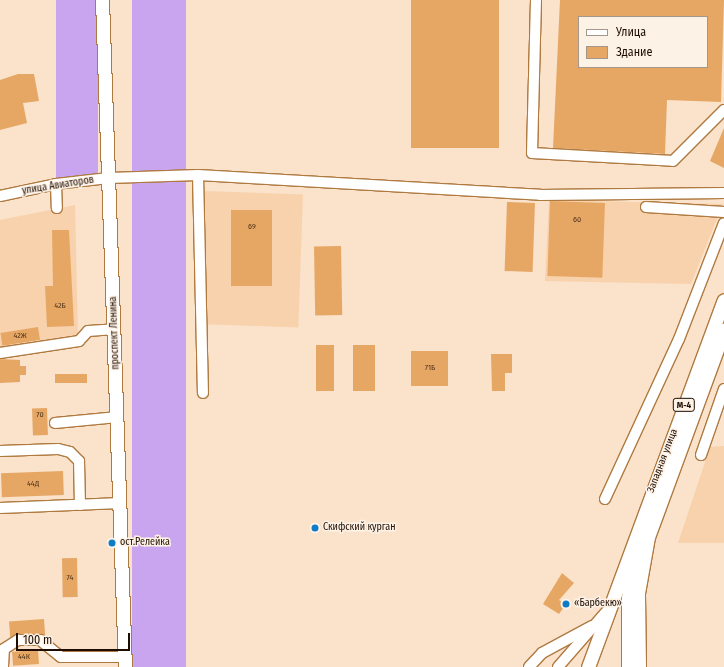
<!DOCTYPE html>
<meta charset="utf-8">
<style>
body{margin:0}
#map{position:relative;width:724px;height:667px;overflow:hidden;background:#fae2cb;font-family:"Fira Sans Condensed",sans-serif}
div>[style]{position:absolute}
.built>*{inset:0;background:#f8d2ac;transform-origin:0 0}
.forest>*{inset:0;background:#c9a4ef;transform-origin:0 0}
.building>*{inset:0;background:#e6a765;transform-origin:0 0}
.roads{filter:drop-shadow(1px 0 #af7a40) drop-shadow(-1px 0 #af7a40) drop-shadow(0 1px #af7a40) drop-shadow(0 -1px #af7a40)}
.minor>*{height:10px;margin:-5px;padding:0 5px;transform-origin:5px;border-radius:5px;background:#fff}
.major>*{height:13px;margin:-6.5px;padding:0 6.5px;transform-origin:6.5px;border-radius:6.5px;background:#fff}
.dots>*{width:11px;height:11px;translate:-50% -50%;box-sizing:border-box;border:2px solid #fdf2e6;border-radius:50%}
span{translate:-50% -50%;white-space:nowrap;text-align:center;line-height:1.15;-webkit-text-stroke:3px #fdf2e6;paint-order:stroke}
.number-label{font-size:8px;color:#513319}
.number-label span{-webkit-text-stroke-width:0}
.shield-label span{padding:1px 3px;background:#fdf2e6;border:1px solid;border-radius:3px;-webkit-text-stroke-width:0}
.shield-label{font-size:9px;color:#1f0c00;font-weight:700}
.street-label{font-size:10px;color:#1f0c00}
.poi-label{font-size:10px;color:#1f0c00}
.left{translate:0 -50%;text-align:left}
.legend{position:absolute;left:578px;top:16px;width:130px;height:52px;box-sizing:border-box;background:#fdf2e6;border:1px solid #a4968a;margin:0;padding:5px 7px;list-style:none;font-size:12px;color:#1f0c00}
.legend li{display:flex;align-items:center;gap:8px;height:20px}
.legend b{width:20px;border:1px solid #a4968a}
.scale{position:absolute;left:16px;top:633px;width:114px;height:18px;box-sizing:border-box;border:2px solid #1f0c00;border-top:0;padding-left:5px;font-size:12px;line-height:14px;white-space:nowrap;color:#1f0c00;-webkit-text-stroke:3px #fdf2e6;paint-order:stroke}
</style>
<div id="map">
<div class="built">
<div style="left:203px;top:191px;width:100px;height:133px;rotate:2deg"></div>
<div style="clip-path:polygon(549px 200px,723px 204px,691px 284px,545px 281px)"></div>
<div style="clip-path:polygon(75px 205px,78px 337px,0 347px,0 220px)"></div>
<div style="clip-path:polygon(724px 446px,724px 543px,678px 543px,710px 447px)"></div>
</div>
<div class="forest">
<div style="left:56px;top:0;width:42px;height:178px"></div>
<div style="left:132px;top:0;width:54px;height:667px"></div>
</div>
<div class="building">
<div style="left:411px;top:0;width:88px;height:148px"></div>
<div style="clip-path:polygon(evenodd,560px 0,724px 0,721px 102px,667px 100px,665px 154px,553px 148px,560px 0,579px 17px,707px 17px,707px 67px,579px 67px,579px 17px)"></div>
<div style="clip-path:polygon(18px 74px,34px 74px,39px 101px,23px 103px,27px 123px,0 130px,0 80px)"></div>
<div style="clip-path:polygon(724px 128px,724px 168px,710px 161px)"></div>
<div style="left:550px;top:201px;width:55px;height:75px;rotate:2deg"></div>
<div style="left:507px;top:202px;width:28px;height:69px;rotate:2deg"></div>
<div style="left:231px;top:210px;width:41px;height:76px"></div>
<div style="clip-path:polygon(52px 230px,69px 230px,74px 326px,47px 327px,45px 286px,53px 286px)"></div>
<div style="left:341px;top:246px;width:69px;height:27px;rotate:89deg"></div>
<div style="left:38px;top:327px;width:13px;height:38px;rotate:81deg"></div>
<div style="left:316px;top:345px;width:18px;height:46px"></div>
<div style="left:353px;top:345px;width:22px;height:46px"></div>
<div style="left:411px;top:351px;width:37px;height:35px"></div>
<div style="clip-path:polygon(491px 354px,512px 354px,512px 373px,505px 373px,505px 391px,492px 391px)"></div>
<div style="clip-path:polygon(0 359px,20px 360px,20px 366px,26px 366px,26px 375px,20px 375px,20px 382px,0 383px)"></div>
<div style="left:55px;top:374px;width:32px;height:9px"></div>
<div style="left:47px;top:408px;width:27px;height:15px;rotate:88deg"></div>
<div style="left:63px;top:471px;width:24px;height:62px;rotate:88deg"></div>
<div style="left:77px;top:558px;width:39px;height:15px;rotate:89deg"></div>
<div style="clip-path:polygon(562px 573px,574px 583px,559px 600px,566px 604px,559px 614px,543px 604px)"></div>
<div style="left:44px;top:619px;width:16px;height:35px;rotate:86deg"></div>
<div style="left:38px;top:650px;width:14px;height:26px;rotate:86deg"></div>
</div>
<div class="roads">
<div class="minor">
<div style="left:536px;top:0;width:153px;rotate:91.5deg"></div>
<div style="left:532px;top:153px;width:141px;rotate:3.2deg"></div>
<div style="left:673px;top:161px;width:72px;rotate:-45deg"></div>
<div style="left:198px;top:175px;width:218px;rotate:88.7deg"></div>
<div style="left:56px;top:184px;width:24px;rotate:88deg"></div>
<div style="left:0;top:196px;width:57px;rotate:-12.1deg"></div>
<div style="left:56px;top:184px;width:53px;rotate:-6.5deg"></div>
<div style="left:109px;top:178px;width:89px;rotate:-1.9deg"></div>
<div style="left:198px;top:175px;width:343px;rotate:3.3deg"></div>
<div style="left:540px;top:195px;width:184px;rotate:-0.6deg"></div>
<div style="left:646px;top:207px;width:78px;rotate:3.7deg"></div>
<div style="left:0;top:353px;width:80px;rotate:-8.6deg"></div>
<div style="left:79px;top:341px;width:13px;rotate:-48deg"></div>
<div style="left:88px;top:331px;width:27px;rotate:-4deg"></div>
<div style="left:55px;top:423px;width:63px;rotate:-5.4deg"></div>
<div style="left:0;top:451px;width:58px;rotate:-2deg"></div>
<div style="left:58px;top:449px;width:12px;rotate:14deg"></div>
<div style="left:70px;top:452px;width:13px;rotate:45deg"></div>
<div style="left:79px;top:461px;width:44px;rotate:88.7deg"></div>
<div style="left:701px;top:455px;width:70px;rotate:-70.8deg"></div>
<div style="left:605px;top:499px;width:176px;rotate:-65.2deg"></div>
<div style="left:679px;top:339px;width:124px;rotate:-68.8deg"></div>
<div style="left:0;top:508px;width:121px;rotate:-2.4deg"></div>
<div style="left:3px;top:667px;width:18px;rotate:-87deg"></div>
<div style="left:4px;top:649px;width:17px;rotate:-33deg"></div>
<div style="left:18px;top:640px;width:22px"></div>
<div style="left:40px;top:640px;width:27px;rotate:39deg"></div>
<div style="left:61px;top:657px;width:64px"></div>
<div style="left:529px;top:667px;width:19px;rotate:-47deg"></div>
<div style="left:542px;top:653px;width:57px;rotate:-28.4deg"></div>
<div style="left:558px;top:667px;width:73px;rotate:-48.9deg"></div>
</div>
<div class="major">
<div style="left:102px;top:0;width:667px;rotate:88.03deg"></div>
<div style="left:588px;top:667px;width:391px;rotate:-69.7deg"></div>
<div style="left:628px;top:667px;width:69px;rotate:-90deg"></div>
<div style="left:628px;top:598px;width:50px;rotate:-80.7deg"></div>
<div style="left:639px;top:667px;width:74px;rotate:-90.8deg"></div>
<div style="left:638px;top:593px;width:57px;rotate:-79.9deg"></div>
<div style="left:648px;top:537px;width:221px;rotate:-69.8deg"></div>
</div>
</div>
<div class="dots">
<div style="left:315px;top:528px;background:#0d7cc6"></div>
<div style="left:112px;top:543px;background:#0d7cc6"></div>
<div style="left:566px;top:604px;background:#0d7cc6"></div>
</div>
<div class="number-label">
<span style="left:577px;top:220px">60</span>
<span style="left:252px;top:227px">69</span>
<span style="left:60px;top:306px">42Б</span>
<span style="left:20px;top:336px">42Ж</span>
<span style="left:430px;top:368px">71Б</span>
<span style="left:40px;top:415px">70</span>
<span style="left:33px;top:484px">44Д</span>
<span style="left:70px;top:578px">74</span>
<span style="left:24px;top:657px">44К</span>
</div>
<div class="shield-label">
<span style="left:684px;top:405px">М-4</span>
</div>
<div class="street-label">
<span style="left:58px;top:186px;rotate:-9deg">улица Авиаторов</span>
<span style="left:115px;top:333px;rotate:-92deg">проспект Ленина</span>
<span style="left:663px;top:461px;rotate:-69deg">Западная улица</span>
</div>
<div class="poi-label">
<span class="left" style="left:323px;top:528px">Скифский курган</span>
<span class="left" style="left:120px;top:543px">ост.Релейка</span>
<span class="left" style="left:574px;top:604px">«Барбекю»</span>
</div>
<ul class="legend">
<li><b style="height:5px;background:#fff"></b>Улица</li>
<li><b style="height:11px;background:#e6a765"></b>Здание</li>
</ul>
<div class="scale">100 m</div>
</div>
